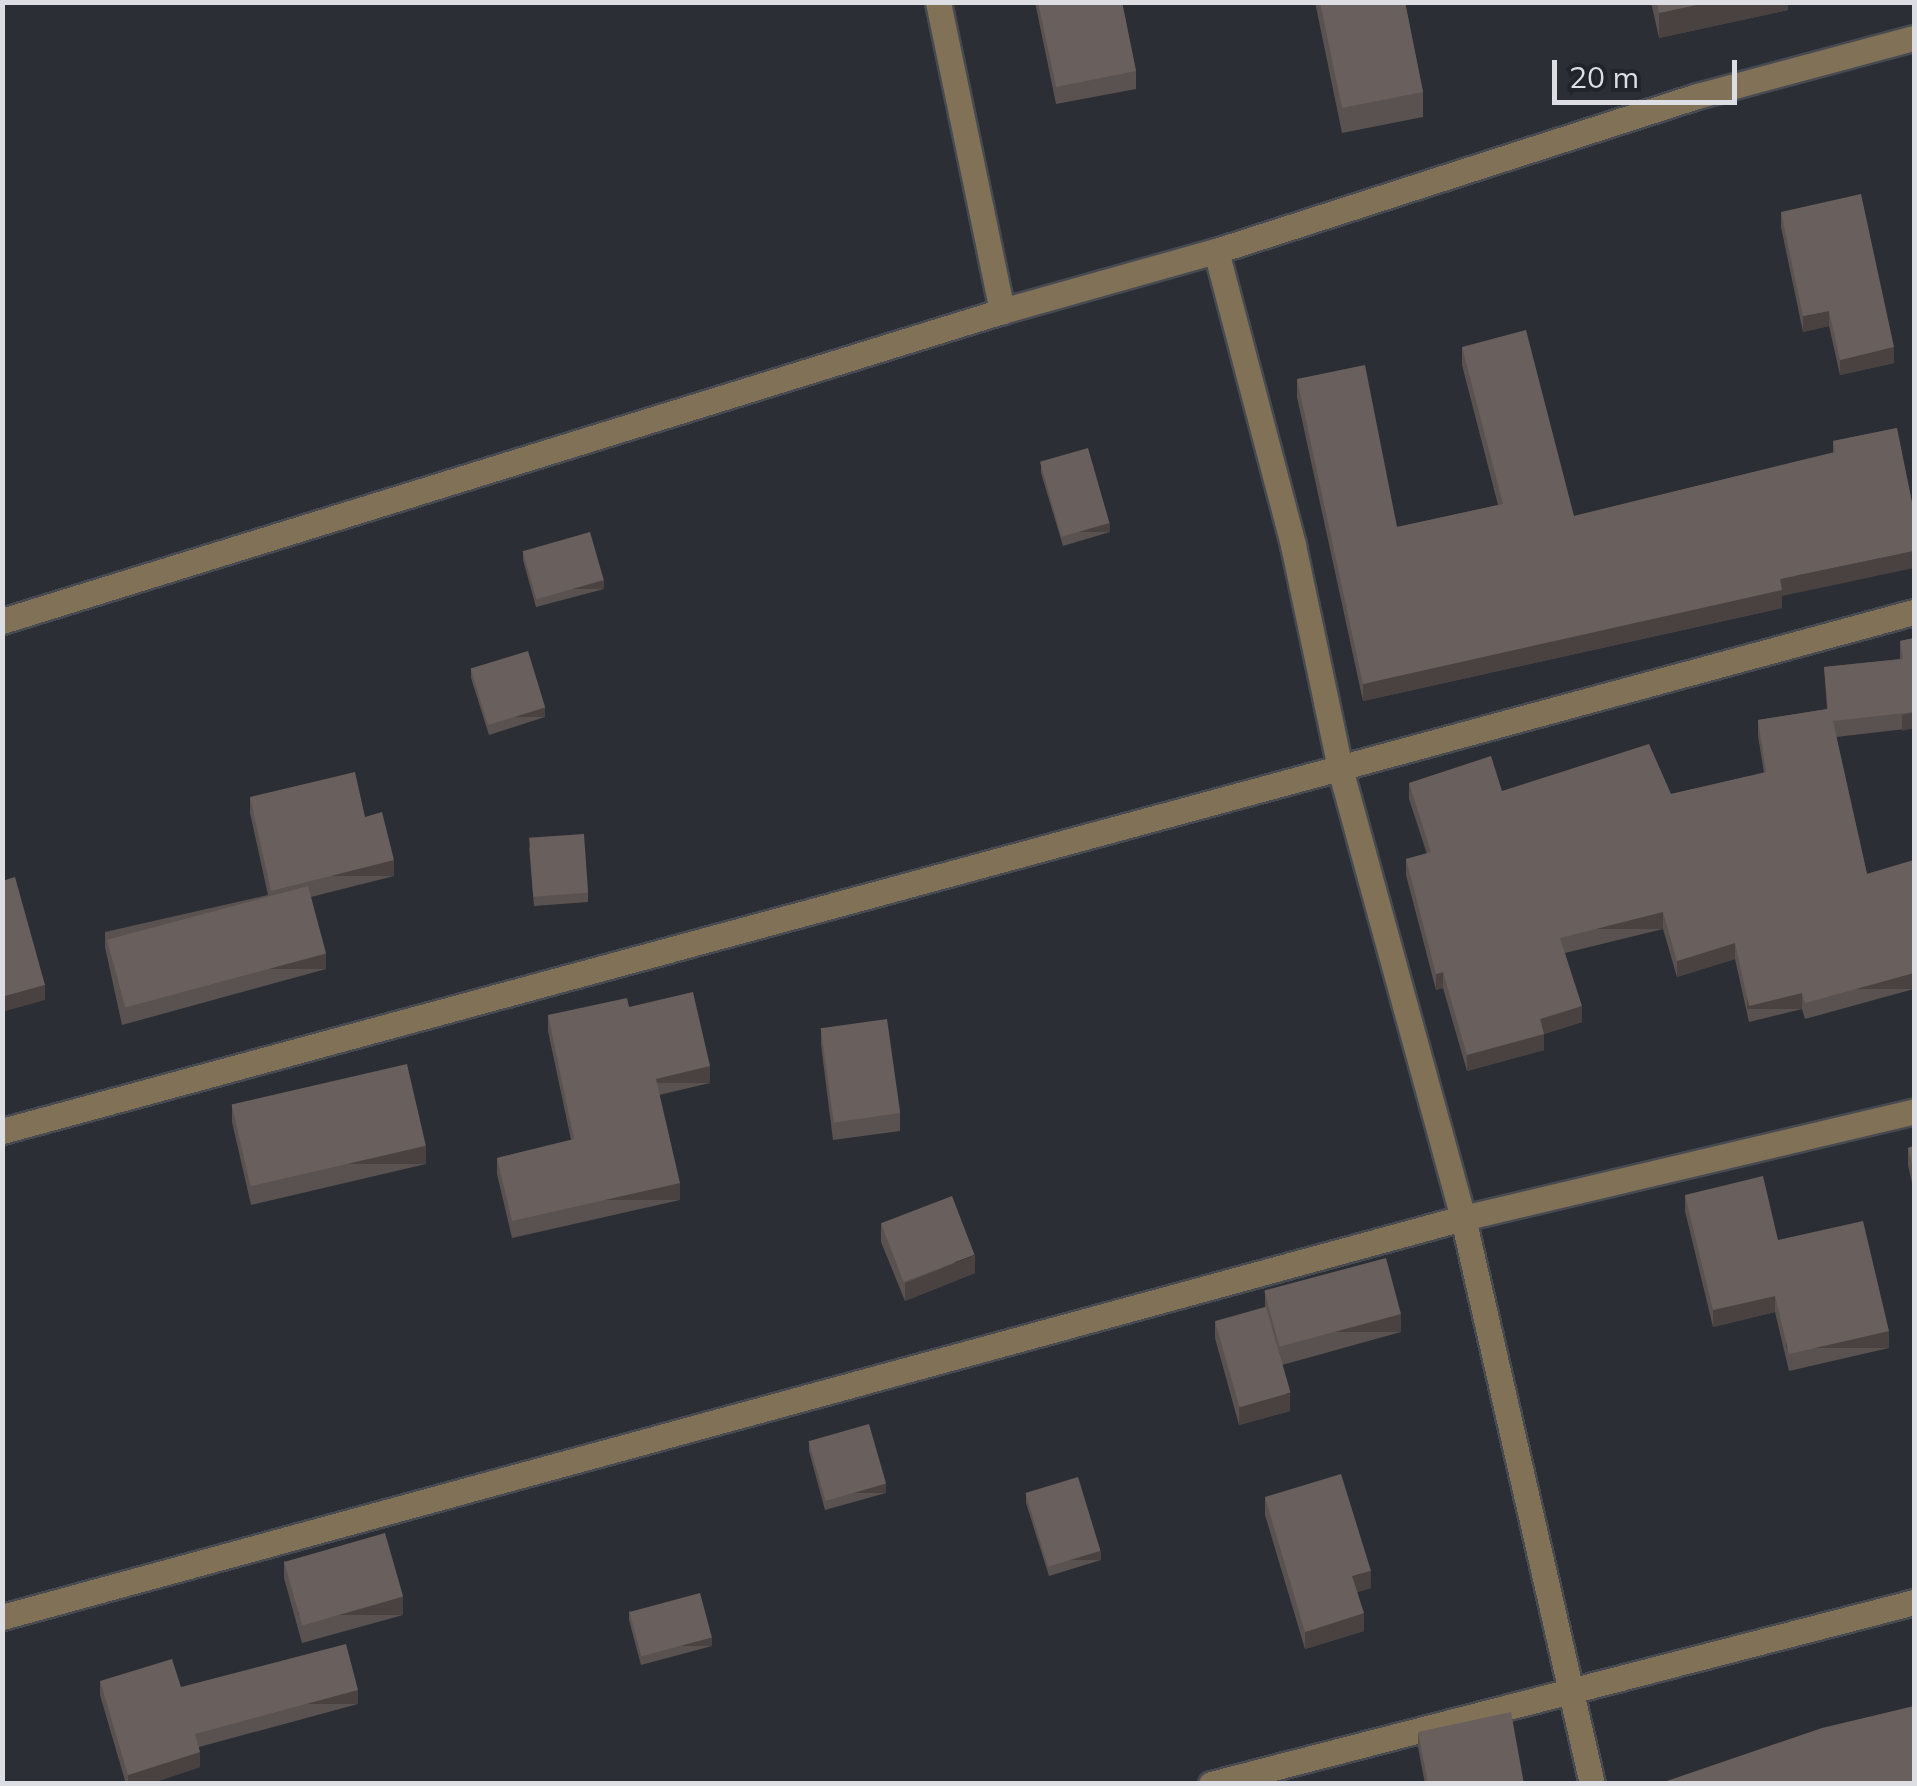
<!DOCTYPE html>
<style>
body{margin:0}
#map{position:relative;width:1917px;height:1786px;overflow:hidden;background:#2b2e35;font-family:Mulish,sans-serif}
div>[style]{position:absolute}
.roads{filter:drop-shadow(2px 0 #474a51) drop-shadow(-2px 0 #474a51) drop-shadow(0 2px #474a51) drop-shadow(0 -2px #474a51)}
.minor>*{height:25px;margin:-12.5px;padding:0 12.5px;transform-origin:12.5px;border-radius:12.5px;background:#817157}
.wall>*{inset:0;background:#5a5250}
.shaded-wall>*{inset:0;background:#4a4241;transform-origin:0 0}
.building>*{inset:0;background:#695f5d;transform-origin:0 0}
span{translate:-50% -50%;white-space:nowrap;text-align:center;line-height:1.15;-webkit-text-stroke:10px #21242b;paint-order:stroke}
.frame{position:absolute;inset:0;border:5px solid #dcdee3;pointer-events:none}
.scale{position:absolute;left:1552px;top:60px;width:185px;height:45px;box-sizing:border-box;border:5px solid #dcdee3;border-top:0;padding-left:12px;font-size:30px;line-height:35px;white-space:nowrap;color:#dcdee3;-webkit-text-stroke:8px #21242b;paint-order:stroke}
</style>
<div id="map">
<div class="roads">
<div class="minor">
<div style="left:938px;top:2px;width:316px;rotate:78.3deg"></div>
<div style="left:1002px;top:311px;width:222px;rotate:-15.7deg"></div>
<div style="left:1216px;top:251px;width:304px;rotate:75.3deg"></div>
<div style="left:1293px;top:545px;width:232px;rotate:78.1deg"></div>
<div style="left:1341px;top:772px;width:462px;rotate:74.7deg"></div>
<div style="left:1463px;top:1218px;width:581px;rotate:77.16deg"></div>
<div style="left:1216px;top:251px;width:505px;rotate:-17.86deg"></div>
<div style="left:1697px;top:96px;width:225px;rotate:-15deg"></div>
<div style="left:2px;top:621px;width:1047px;rotate:-17.22deg"></div>
<div style="left:2px;top:1131px;width:1981px;rotate:-15.19deg"></div>
<div style="left:2px;top:1617px;width:1515px;rotate:-15.28deg"></div>
<div style="left:1463px;top:1218px;width:464px;rotate:-13.3deg"></div>
<div style="left:1211px;top:1784px;width:726px;rotate:-14.51deg"></div>
</div>
</div>
<div class="wall">
<div style="clip-path:polygon(1035px 2px,1122px 2px,1136px 71px,1136px 89px,1056px 104px)"></div>
<div style="clip-path:polygon(1315px 2px,1405px 2px,1423px 92px,1423px 117px,1342px 133px)"></div>
<div style="clip-path:polygon(1651px 2px,1788px 2px,1788px 10px,1659px 38px)"></div>
<div style="clip-path:polygon(1781px 212px,1894px 363px,1840px 375px,1829px 326px,1803px 332px,1781px 227px)"></div>
<div style="clip-path:polygon(1462px 347px,1574px 516px,1833px 453px,1833px 441px,1897px 428px,1782px 596px,1782px 608px,1363px 701px,1297px 397px,1297px 379px,1397px 527px,1498px 505px,1462px 365px)"></div>
<div style="clip-path:polygon(1041px 464px,1110px 532px,1063px 546px,1041px 473px)"></div>
<div style="clip-path:polygon(523px 551px,604px 589px,536px 607px,523px 560px)"></div>
<div style="clip-path:polygon(1914px 638px,1914px 728px,1836px 737px,1867px 874px,1914px 860px,1914px 989px,1805px 1019px,1802px 1009px,1749px 1022px,1735px 959px,1677px 977px,1663px 929px,1565px 953px,1582px 1022px,1544px 1034px,1544px 1050px,1467px 1071px,1443px 988px,1436px 990px,1406px 875px,1406px 859px,1427px 854px,1409px 799px,1409px 783px,1502px 791px,1671px 794px,1764px 773px,1758px 736px,1758px 720px,1827px 709px,1824px 667px,1900px 659px,1900px 641px)"></div>
<div style="clip-path:polygon(471px 669px,545px 717px,489px 735px,471px 678px)"></div>
<div style="clip-path:polygon(250px 797px,365px 817px,394px 876px,311px 897px,326px 969px,122px 1025px,105px 947px,105px 932px,268px 895px,250px 813px)"></div>
<div style="clip-path:polygon(529px 847px,588px 893px,588px 902px,534px 906px)"></div>
<div style="clip-path:polygon(629px 1007px,710px 1083px,659px 1095px,680px 1200px,512px 1238px,497px 1174px,497px 1158px,571px 1140px,548px 1031px,548px 1015px)"></div>
<div style="clip-path:polygon(821px 1028px,900px 1113px,900px 1131px,833px 1140px,821px 1045px)"></div>
<div style="clip-path:polygon(232px 1105px,426px 1164px,251px 1205px,232px 1122px)"></div>
<div style="clip-path:polygon(1914px 1146px,1914px 1192px,1908px 1165px,1908px 1148px)"></div>
<div style="clip-path:polygon(1685px 1195px,1778px 1240px,1889px 1348px,1789px 1371px,1775px 1312px,1713px 1327px,1685px 1211px)"></div>
<div style="clip-path:polygon(881px 1224px,975px 1273px,905px 1301px,881px 1242px)"></div>
<div style="clip-path:polygon(1265px 1292px,1401px 1332px,1282px 1365px,1290px 1411px,1239px 1425px,1215px 1338px,1215px 1321px,1265px 1307px)"></div>
<div style="clip-path:polygon(809px 1442px,886px 1493px,825px 1510px,809px 1451px)"></div>
<div style="clip-path:polygon(1026px 1494px,1101px 1560px,1049px 1576px,1026px 1503px)"></div>
<div style="clip-path:polygon(1265px 1497px,1371px 1588px,1357px 1592px,1364px 1631px,1305px 1649px,1265px 1515px)"></div>
<div style="clip-path:polygon(284px 1561px,403px 1615px,302px 1643px,284px 1578px)"></div>
<div style="clip-path:polygon(629px 1611px,712px 1646px,641px 1665px,629px 1620px)"></div>
<div style="clip-path:polygon(100px 1681px,181px 1687px,358px 1704px,199px 1747px,200px 1767px,149px 1784px,126px 1784px,100px 1695px)"></div>
<div style="clip-path:polygon(1418px 1732px,1524px 1784px,1425px 1784px,1418px 1747px)"></div>
</div>
<div class="shaded-wall">
<div style="clip-path:polygon(1710px 2px,1788px 2px,1788px 10px,1659px 38px,1659px 13px)"></div>
<div style="clip-path:polygon(1829px 311px,1829px 326px,1803px 332px,1803px 316px)"></div>
<div style="clip-path:polygon(1894px 347px,1894px 363px,1840px 375px,1840px 360px)"></div>
<div style="left:1110px;top:523px;width:9px;height:49px;rotate:90deg"></div>
<div style="clip-path:polygon(1914px 551px,1914px 568px,1782px 596px,1782px 608px,1363px 701px,1363px 684px,1780px 579px)"></div>
<div style="left:604px;top:580px;width:9px;height:70px;rotate:90deg"></div>
<div style="left:545px;top:708px;width:9px;height:59px;rotate:90deg"></div>
<div style="clip-path:polygon(1914px 712px,1914px 728px,1902px 731px,1902px 715px)"></div>
<div style="left:394px;top:860px;width:16px;height:127px;rotate:90deg"></div>
<div style="left:1663px;top:912px;width:17px;height:106px;rotate:90deg"></div>
<div style="clip-path:polygon(1735px 943px,1735px 959px,1677px 977px,1677px 961px)"></div>
<div style="left:326px;top:954px;width:15px;height:211px;rotate:90deg"></div>
<div style="clip-path:polygon(1443px 972px,1443px 988px,1436px 990px,1436px 974px)"></div>
<div style="left:1914px;top:973px;width:16px;height:113px;rotate:90deg"></div>
<div style="clip-path:polygon(45px 985px,45px 1000px,2px 1012px,2px 997px)"></div>
<div style="left:1802px;top:993px;width:16px;height:55px;rotate:90deg"></div>
<div style="clip-path:polygon(1582px 1006px,1582px 1022px,1544px 1034px,1544px 1050px,1467px 1071px,1467px 1055px,1540px 1019px)"></div>
<div style="left:710px;top:1066px;width:17px;height:56px;rotate:90deg"></div>
<div style="left:426px;top:1146px;width:18px;height:180px;rotate:90deg"></div>
<div style="left:680px;top:1183px;width:17px;height:172px;rotate:90deg"></div>
<div style="clip-path:polygon(975px 1255px,975px 1273px,905px 1301px,905px 1283px)"></div>
<div style="clip-path:polygon(1775px 1296px,1775px 1312px,1713px 1327px,1713px 1310px)"></div>
<div style="left:1401px;top:1314px;width:18px;height:125px;rotate:90deg"></div>
<div style="left:1889px;top:1331px;width:17px;height:103px;rotate:90deg"></div>
<div style="clip-path:polygon(1290px 1393px,1290px 1411px,1239px 1425px,1239px 1407px)"></div>
<div style="left:886px;top:1484px;width:9px;height:63px;rotate:90deg"></div>
<div style="left:1101px;top:1551px;width:9px;height:54px;rotate:90deg"></div>
<div style="clip-path:polygon(1371px 1571px,1371px 1588px,1352px 1594px,1352px 1576px)"></div>
<div style="left:403px;top:1597px;width:18px;height:105px;rotate:90deg"></div>
<div style="clip-path:polygon(1364px 1613px,1364px 1631px,1305px 1649px,1305px 1632px)"></div>
<div style="left:712px;top:1637px;width:9px;height:73px;rotate:90deg"></div>
<div style="left:358px;top:1690px;width:14px;height:169px;rotate:90deg"></div>
<div style="clip-path:polygon(200px 1752px,200px 1767px,149px 1784px,128px 1784px,128px 1775px)"></div>
</div>
<div class="building">
<div style="clip-path:polygon(1038px 2px,1122px 2px,1136px 71px,1056px 87px)"></div>
<div style="clip-path:polygon(1320px 2px,1405px 2px,1423px 92px,1342px 108px)"></div>
<div style="clip-path:polygon(1657px 2px,1710px 2px,1659px 13px)"></div>
<div style="clip-path:polygon(1861px 194px,1894px 347px,1840px 360px,1829px 311px,1803px 316px,1781px 212px)"></div>
<div style="clip-path:polygon(1526px 330px,1574px 516px,1835px 452px,1833px 441px,1897px 428px,1914px 512px,1914px 551px,1780px 579px,1782px 590px,1363px 684px,1297px 379px,1365px 365px,1397px 527px,1503px 504px,1462px 347px)"></div>
<div style="left:1088px;top:448px;width:78px;height:50px;rotate:74deg"></div>
<div style="left:590px;top:532px;width:50px;height:70px;rotate:74deg"></div>
<div style="clip-path:polygon(1914px 638px,1914px 712px,1833px 721px,1867px 874px,1914px 860px,1914px 973px,1805px 1003px,1802px 993px,1749px 1006px,1735px 943px,1677px 961px,1663px 912px,1560px 938px,1582px 1006px,1540px 1019px,1544px 1034px,1467px 1055px,1443px 972px,1436px 974px,1406px 859px,1431px 852px,1409px 783px,1491px 756px,1502px 791px,1649px 744px,1671px 794px,1766px 772px,1758px 720px,1828px 709px,1824px 667px,1903px 659px,1900px 641px)"></div>
<div style="left:528px;top:651px;width:59px;height:60px;rotate:73deg"></div>
<div style="clip-path:polygon(355px 772px,365px 817px,382px 812px,394px 860px,271px 891px,250px 797px)"></div>
<div style="left:584px;top:834px;width:59px;height:55px;rotate:86deg"></div>
<div style="clip-path:polygon(15px 877px,45px 985px,2px 997px,2px 881px)"></div>
<div style="left:308px;top:886px;width:70px;height:208px;rotate:75deg"></div>
<div style="clip-path:polygon(693px 992px,710px 1066px,656px 1079px,680px 1183px,512px 1221px,497px 1158px,574px 1139px,548px 1015px,627px 998px,629px 1007px)"></div>
<div style="left:887px;top:1019px;width:95px;height:67px;rotate:82deg"></div>
<div style="left:407px;top:1064px;width:84px;height:180px;rotate:77deg"></div>
<div style="clip-path:polygon(1914px 1146px,1914px 1174px,1908px 1148px)"></div>
<div style="clip-path:polygon(1763px 1176px,1778px 1240px,1863px 1221px,1889px 1331px,1789px 1354px,1775px 1296px,1713px 1310px,1685px 1195px)"></div>
<div style="left:952px;top:1196px;width:63px;height:76px;rotate:69deg"></div>
<div style="left:1386px;top:1258px;width:58px;height:126px;rotate:75deg"></div>
<div style="left:1266px;top:1307px;width:89px;height:53px;rotate:74deg"></div>
<div style="left:869px;top:1424px;width:62px;height:63px;rotate:74deg"></div>
<div style="clip-path:polygon(1341px 1474px,1371px 1571px,1352px 1576px,1364px 1613px,1305px 1632px,1265px 1497px)"></div>
<div style="left:1078px;top:1477px;width:77px;height:55px;rotate:73deg"></div>
<div style="left:385px;top:1533px;width:66px;height:105px;rotate:74deg"></div>
<div style="left:700px;top:1593px;width:46px;height:73px;rotate:75deg"></div>
<div style="clip-path:polygon(346px 1644px,358px 1690px,195px 1734px,200px 1752px,128px 1775px,100px 1681px,172px 1659px,181px 1687px)"></div>
<div style="clip-path:polygon(1914px 1706px,1914px 1784px,1658px 1784px,1822px 1728px)"></div>
<div style="clip-path:polygon(1511px 1712px,1524px 1784px,1428px 1784px,1418px 1732px)"></div>
</div>
<div class="frame"></div>
<div class="scale">20 m</div>
</div>
